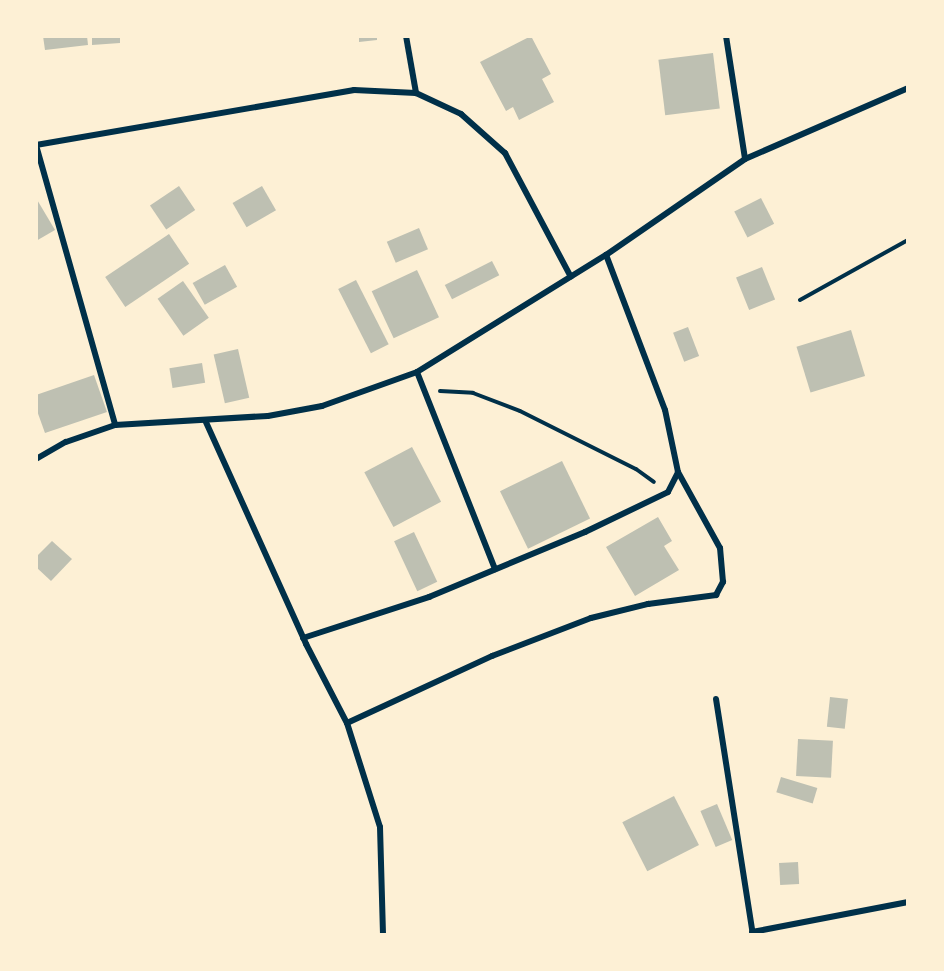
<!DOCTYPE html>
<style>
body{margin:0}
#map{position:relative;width:944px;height:971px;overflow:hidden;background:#fdf0d5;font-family:"Source Sans 3",sans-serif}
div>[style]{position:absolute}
.building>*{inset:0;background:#bec0b2;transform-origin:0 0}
.path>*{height:4px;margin:-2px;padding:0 2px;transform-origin:2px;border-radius:2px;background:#003049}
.minor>*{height:6px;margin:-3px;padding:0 3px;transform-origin:3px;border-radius:3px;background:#003049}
span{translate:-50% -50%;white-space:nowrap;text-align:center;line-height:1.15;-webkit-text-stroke:6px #fdf0d5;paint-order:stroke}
.frame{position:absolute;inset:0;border:38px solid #fdf0d5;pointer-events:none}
</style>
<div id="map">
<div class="building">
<div style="clip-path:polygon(43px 36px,87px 36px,88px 45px,45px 50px)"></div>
<div style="clip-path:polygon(92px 36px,120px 36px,120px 43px,92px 45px)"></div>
<div style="clip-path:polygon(359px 36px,377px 36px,377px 40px,359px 42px)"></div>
<div style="clip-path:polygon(531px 36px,551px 74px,542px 79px,554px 102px,519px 120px,513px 107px,506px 111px,480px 62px)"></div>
<div style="left:713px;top:53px;width:56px;height:55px;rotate:83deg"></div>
<div style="left:179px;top:186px;width:29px;height:35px;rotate:56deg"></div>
<div style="left:262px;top:186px;width:28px;height:34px;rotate:60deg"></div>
<div style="clip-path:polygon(36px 198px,55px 230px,36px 241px)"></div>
<div style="left:761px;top:198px;width:29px;height:30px;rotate:63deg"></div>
<div style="left:419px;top:228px;width:23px;height:35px;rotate:67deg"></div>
<div style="left:169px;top:234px;width:36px;height:77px;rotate:56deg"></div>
<div style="left:492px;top:261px;width:16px;height:53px;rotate:63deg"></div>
<div style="left:225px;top:265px;width:25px;height:37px;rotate:61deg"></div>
<div style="left:762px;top:267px;width:35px;height:28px;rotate:68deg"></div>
<div style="left:417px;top:270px;width:52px;height:50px;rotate:65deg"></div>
<div style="left:356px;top:280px;width:72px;height:20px;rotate:63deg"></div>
<div style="left:183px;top:281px;width:45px;height:31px;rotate:55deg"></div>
<div style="left:688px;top:327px;width:31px;height:16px;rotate:69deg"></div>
<div style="left:851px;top:330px;width:48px;height:57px;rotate:73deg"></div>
<div style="left:238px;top:349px;width:50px;height:25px;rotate:77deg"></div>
<div style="left:202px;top:363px;width:20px;height:33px;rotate:81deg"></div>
<div style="clip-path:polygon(94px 375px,107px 412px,45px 433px,36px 408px,36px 395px)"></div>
<div style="left:412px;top:447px;width:62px;height:54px;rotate:62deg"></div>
<div style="left:562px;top:461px;width:64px;height:69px;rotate:64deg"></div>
<div style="clip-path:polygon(658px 517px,672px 541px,664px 546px,679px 570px,635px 596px,606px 547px)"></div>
<div style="left:414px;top:532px;width:55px;height:22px;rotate:65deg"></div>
<div style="clip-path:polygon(52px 541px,72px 559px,51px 581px,36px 567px,36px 557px)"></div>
<div style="left:830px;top:697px;width:18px;height:30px;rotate:6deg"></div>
<div style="left:798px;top:739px;width:35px;height:37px;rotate:3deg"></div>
<div style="left:781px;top:777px;width:38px;height:16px;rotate:17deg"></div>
<div style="left:674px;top:796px;width:55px;height:58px;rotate:63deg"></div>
<div style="left:717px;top:804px;width:39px;height:18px;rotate:67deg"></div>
<div style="left:798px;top:862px;width:22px;height:19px;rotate:87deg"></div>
</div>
<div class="path">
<div style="left:800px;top:300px;width:124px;rotate:-29.1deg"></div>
<div style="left:440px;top:391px;width:33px;rotate:3deg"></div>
<div style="left:473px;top:393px;width:50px;rotate:21deg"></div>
<div style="left:520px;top:411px;width:130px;rotate:26.6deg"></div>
<div style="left:636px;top:469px;width:22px;rotate:36deg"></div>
</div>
<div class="minor">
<div style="left:406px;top:36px;width:58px;rotate:80deg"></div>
<div style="left:726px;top:36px;width:124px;rotate:81.2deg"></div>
<div style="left:36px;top:145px;width:323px;rotate:-9.8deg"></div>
<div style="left:354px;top:90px;width:62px;rotate:2.8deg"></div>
<div style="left:416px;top:93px;width:50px;rotate:25deg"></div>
<div style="left:461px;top:114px;width:59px;rotate:41.6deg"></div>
<div style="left:505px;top:153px;width:140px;rotate:62deg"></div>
<div style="left:36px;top:145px;width:291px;rotate:74.2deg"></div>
<div style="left:417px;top:372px;width:212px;rotate:68.4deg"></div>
<div style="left:205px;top:420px;width:246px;rotate:65.7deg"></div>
<div style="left:306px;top:644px;width:89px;rotate:62.6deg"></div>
<div style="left:347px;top:723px;width:109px;rotate:72.4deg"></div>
<div style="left:380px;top:827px;width:108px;rotate:88.4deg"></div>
<div style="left:36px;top:459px;width:34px;rotate:-30deg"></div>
<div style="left:66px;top:442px;width:52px;rotate:-19.1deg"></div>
<div style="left:115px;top:425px;width:153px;rotate:-3.4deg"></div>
<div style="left:268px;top:416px;width:55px;rotate:-10.5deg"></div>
<div style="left:322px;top:406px;width:101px;rotate:-19.7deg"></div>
<div style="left:417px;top:372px;width:222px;rotate:-31.8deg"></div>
<div style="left:606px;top:255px;width:169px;rotate:-34.6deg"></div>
<div style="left:745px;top:159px;width:178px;rotate:-23.5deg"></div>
<div style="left:303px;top:638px;width:133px;rotate:-18deg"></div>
<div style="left:429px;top:597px;width:169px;rotate:-22.6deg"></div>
<div style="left:585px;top:532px;width:92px;rotate:-25.7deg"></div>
<div style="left:668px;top:492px;width:22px;rotate:-63deg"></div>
<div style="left:678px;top:472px;width:63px;rotate:-101.8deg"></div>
<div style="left:665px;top:410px;width:166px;rotate:-110.8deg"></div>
<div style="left:716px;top:699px;width:239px;rotate:81.1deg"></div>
<div style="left:347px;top:723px;width:160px;rotate:-24.8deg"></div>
<div style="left:492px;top:656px;width:106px;rotate:-21deg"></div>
<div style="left:591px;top:618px;width:59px;rotate:-13.8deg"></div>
<div style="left:648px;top:604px;width:69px;rotate:-7.5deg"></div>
<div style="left:716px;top:595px;width:15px;rotate:-62deg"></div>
<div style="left:723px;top:582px;width:34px;rotate:-95deg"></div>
<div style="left:720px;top:548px;width:87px;rotate:-118.9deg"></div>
<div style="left:752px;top:932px;width:159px;rotate:-10.9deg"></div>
</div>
<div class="frame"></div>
</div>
